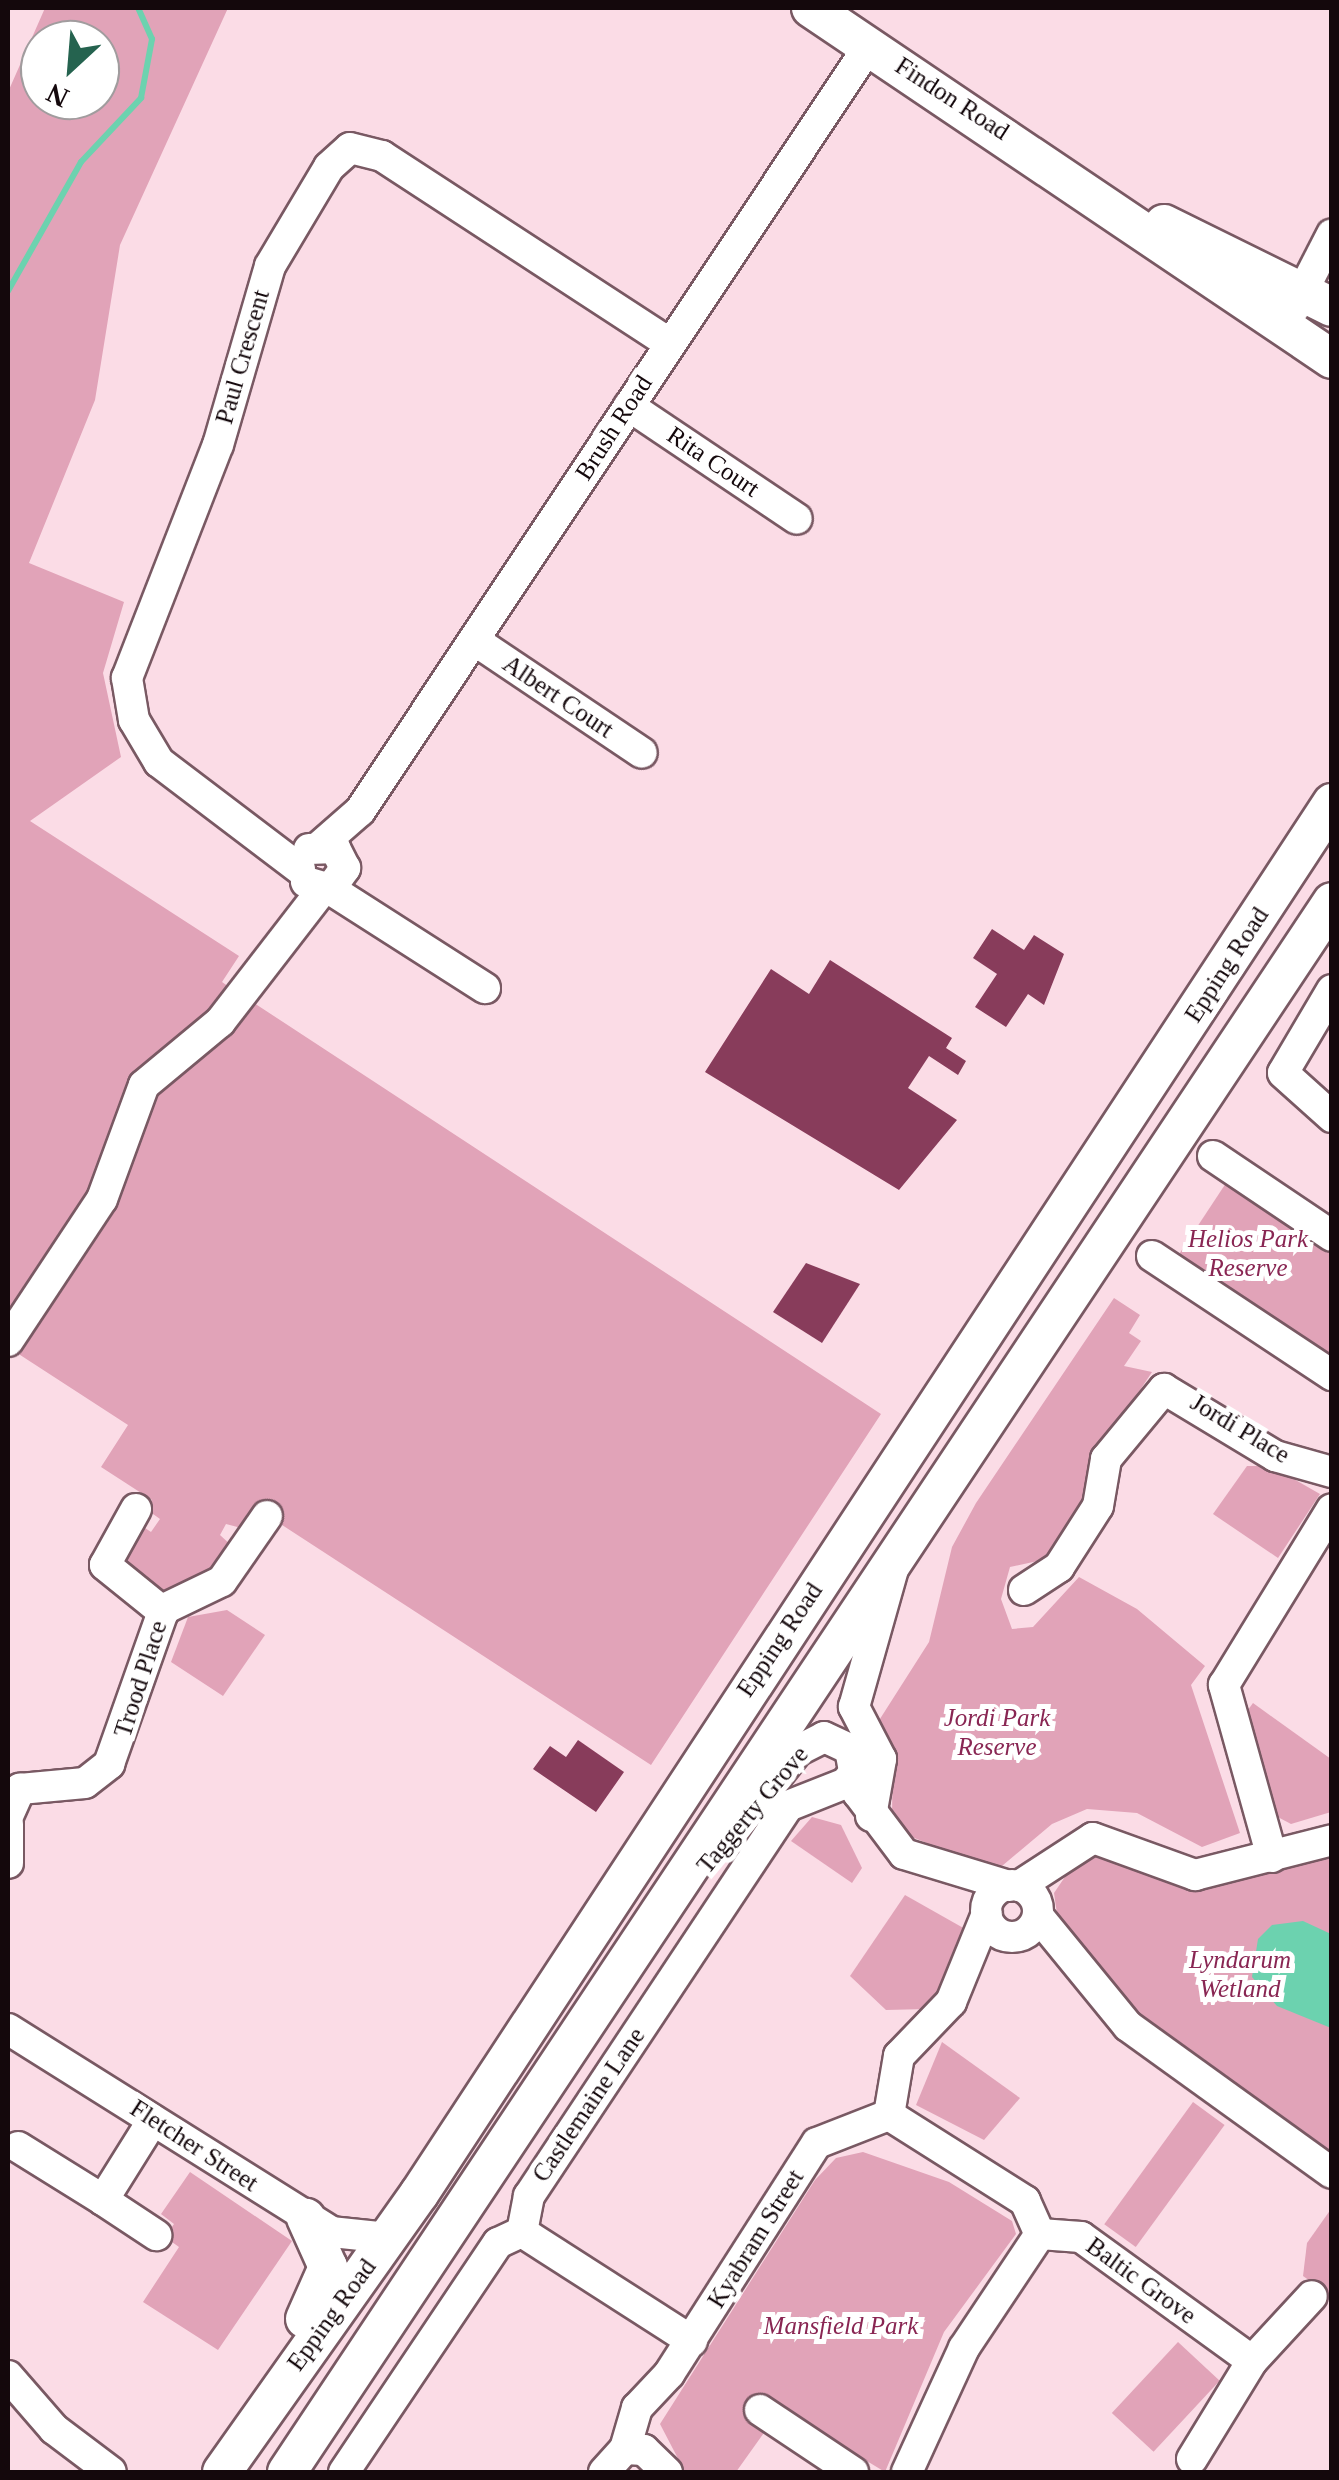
<!DOCTYPE html>
<style>
body{margin:0}
#map{position:relative;width:1339px;height:2480px;overflow:hidden;background:#fbdce6;font-family:Georgia,serif}
div>[style]{position:absolute}
.green>*{inset:0;background:#e1a3b8;transform-origin:0 0}
.water>*{inset:0;background:#6cd2af}
.stream>*{height:6px;margin:-3px;padding:0 3px;transform-origin:3px;border-radius:3px;background:#6cd2af}
.building>*{inset:0;background:#883c5b}
.roads{filter:drop-shadow(2px 0 #795963) drop-shadow(-2px 0 #795963) drop-shadow(0 2px #795963) drop-shadow(0 -2px #795963)}
.minor>*{height:30px;margin:-15px;padding:0 15px;transform-origin:15px;border-radius:15px;background:#fff}
.minor>.ring{margin:-15px;padding:0;box-sizing:content-box;background:none;border:30px solid #fff;border-radius:50%}
.major>*{height:38px;margin:-19px;padding:0 19px;transform-origin:19px;border-radius:19px;background:#fff}
span{translate:-50% -50%;white-space:nowrap;text-align:center;line-height:1.15;-webkit-text-stroke:10px #fff;paint-order:stroke}
.street-label{font-size:25px;color:#14080c}
.park-label{font-size:25px;color:#892653;font-style:italic}
.frame{position:absolute;inset:0;border:10px solid #14080c;pointer-events:none}
.north{position:absolute;left:20px;top:20px;width:100px;height:100px;box-sizing:border-box;background:#fff;border:2px solid #a19c9e;border-radius:50%;rotate:206deg;font-size:28px;font-weight:700;line-height:40px;text-align:center;color:#14080c}
.north::after{content:'';display:block;margin:auto;width:35px;height:45px;background:#25634f;clip-path:polygon(50% 0,100% 100%,50% 72%,0 100%)}
</style>
<div id="map">
<div class="green">
<div style="clip-path:polygon(evenodd,45px 8px,228px 8px,120px 245px,95px 400px,29px 563px,124px 602px,103px 673px,121px 757px,30px 821px,239px 956px,222px 982px,232px 989px,212px 1013px,133px 1081px,98px 1181px,8px 1321px,8px 92px,45px 8px,40px 40px,100px 40px,100px 100px,40px 100px,40px 40px)"></div>
<div style="clip-path:polygon(251px 1001px,881px 1414px,651px 1765px,259px 1510px,245px 1529px,226px 1524px,220px 1535px,233px 1547px,201px 1582px,162px 1596px,120px 1573px,136px 1522px,151px 1532px,160px 1519px,146px 1509px,152px 1500px,101px 1467px,128px 1425px,14px 1351px,143px 1107px)"></div>
<div style="clip-path:polygon(1230px 1177px,1331px 1245px,1331px 1374px,1170px 1268px)"></div>
<div style="clip-path:polygon(1114px 1298px,1140px 1315px,1129px 1333px,1141px 1341px,1124px 1366px,1152px 1372px,1099px 1452px,1092px 1492px,1047px 1559px,1010px 1567px,1001px 1599px,1012px 1629px,1033px 1627px,1079px 1577px,1137px 1609px,1205px 1666px,1191px 1685px,1240px 1833px,1202px 1847px,1137px 1813px,1087px 1809px,1052px 1824px,996px 1871px,907px 1835px,892px 1813px,893px 1754px,878px 1722px,929px 1642px,952px 1547px,976px 1503px)"></div>
<div style="clip-path:polygon(1247px 1466px,1271px 1466px,1320px 1494px,1278px 1558px,1213px 1514px)"></div>
<div style="clip-path:polygon(227px 1610px,265px 1635px,223px 1696px,171px 1662px,188px 1617px)"></div>
<div style="clip-path:polygon(1253px 1703px,1331px 1759px,1331px 1812px,1291px 1824px,1274px 1815px,1245px 1714px)"></div>
<div style="clip-path:polygon(812px 1817px,841px 1825px,862px 1868px,852px 1883px,791px 1841px)"></div>
<div style="clip-path:polygon(1099px 1852px,1207px 1887px,1331px 1855px,1331px 2154px,1151px 2024px,1059px 1928px,1054px 1893px,1073px 1865px)"></div>
<div style="clip-path:polygon(905px 1895px,974px 1934px,927px 2009px,886px 2010px,850px 1976px)"></div>
<div style="clip-path:polygon(942px 2042px,1020px 2098px,984px 2140px,916px 2105px)"></div>
<div style="left:1193px;top:2102px;width:39px;height:151px;rotate:36deg"></div>
<div style="clip-path:polygon(863px 2152px,949px 2182px,1012px 2221px,1016px 2234px,944px 2332px,885px 2472px,781px 2409px,736px 2472px,685px 2472px,660px 2424px,815px 2180px,836px 2158px)"></div>
<div style="clip-path:polygon(190px 2172px,292px 2241px,218px 2350px,143px 2302px,179px 2247px,165px 2237px,174px 2224px,161px 2214px)"></div>
<div style="clip-path:polygon(1331px 2209px,1331px 2296px,1303px 2276px,1307px 2243px)"></div>
<div style="left:1178px;top:2342px;width:57px;height:97px;rotate:43deg"></div>
</div>
<div class="water">
<div style="clip-path:polygon(1303px 1921px,1331px 1934px,1331px 2028px,1277px 2006px,1252px 1977px,1258px 1939px,1272px 1925px)"></div>
</div>
<div class="stream">
<div style="left:8px;top:291px;width:148px;rotate:-60.5deg"></div>
<div style="left:81px;top:162px;width:88px;rotate:-46.8deg"></div>
<div style="left:141px;top:98px;width:60px;rotate:-79.4deg"></div>
<div style="left:152px;top:39px;width:34px;rotate:-114deg"></div>
</div>
<div class="building">
<div style="clip-path:polygon(992px 929px,1024px 950px,1034px 935px,1064px 954px,1044px 1005px,1028px 994px,1006px 1027px,975px 1007px,997px 974px,973px 958px)"></div>
<div style="clip-path:polygon(830px 960px,952px 1038px,946px 1048px,966px 1061px,958px 1075px,929px 1056px,908px 1088px,957px 1120px,899px 1190px,705px 1072px,771px 969px,809px 994px)"></div>
<div style="clip-path:polygon(806px 1263px,860px 1284px,822px 1343px,773px 1312px)"></div>
<div style="clip-path:polygon(578px 1740px,624px 1772px,596px 1812px,533px 1769px,550px 1746px,566px 1757px)"></div>
</div>
<div class="roads">
<div class="minor">
<div style="left:1293px;top:310px;width:85px;rotate:-62.8deg"></div>
<div style="left:629px;top:406px;width:202px;rotate:33.9deg"></div>
<div style="left:474px;top:640px;width:202px;rotate:33.9deg"></div>
<div style="left:321px;top:845px;width:52px;rotate:-41.1deg"></div>
<div style="left:360px;top:811px;width:919px;rotate:-56.36deg"></div>
<div style="left:300px;top:869px;width:177px;rotate:-142.8deg"></div>
<div style="left:159px;top:762px;width:49px;rotate:-120.8deg"></div>
<div style="left:134px;top:720px;width:43px;rotate:-99.5deg"></div>
<div style="left:127px;top:678px;width:250px;rotate:-68.7deg"></div>
<div style="left:218px;top:445px;width:186px;rotate:-73.8deg"></div>
<div style="left:270px;top:266px;width:115px;rotate:-59.2deg"></div>
<div style="left:329px;top:167px;width:28px;rotate:-42deg"></div>
<div style="left:350px;top:148px;width:33px;rotate:14deg"></div>
<div style="left:382px;top:156px;width:344px;rotate:33.1deg"></div>
<div style="left:306px;top:882px;width:25px;rotate:16deg"></div>
<div style="left:330px;top:889px;width:26px;rotate:-54deg"></div>
<div style="left:345px;top:868px;width:22px;rotate:-117deg"></div>
<div style="left:335px;top:848px;width:26px;rotate:178deg"></div>
<div style="left:330px;top:889px;width:184px;rotate:32.6deg"></div>
<div style="left:1332px;top:990px;width:96px;rotate:120.6deg"></div>
<div style="left:1283px;top:1073px;width:66px;rotate:41.9deg"></div>
<div style="left:1213px;top:1156px;width:143px;rotate:33.9deg"></div>
<div style="left:1152px;top:1256px;width:216px;rotate:33.5deg"></div>
<div style="left:8px;top:1341px;width:170px;rotate:-56.5deg"></div>
<div style="left:102px;top:1199px;width:121px;rotate:-69.8deg"></div>
<div style="left:144px;top:1085px;width:99px;rotate:-39.7deg"></div>
<div style="left:220px;top:1022px;width:167px;rotate:-52.3deg"></div>
<div style="left:136px;top:1509px;width:64px;rotate:119deg"></div>
<div style="left:105px;top:1565px;width:75px;rotate:39deg"></div>
<div style="left:1024px;top:1590px;width:42px;rotate:-33.3deg"></div>
<div style="left:1059px;top:1567px;width:72px;rotate:-57.4deg"></div>
<div style="left:1098px;top:1506px;width:48px;rotate:-80.3deg"></div>
<div style="left:1106px;top:1459px;width:91px;rotate:-50.4deg"></div>
<div style="left:1164px;top:1389px;width:130px;rotate:31.1deg"></div>
<div style="left:1275px;top:1456px;width:59px;rotate:15.7deg"></div>
<div style="left:8px;top:1816px;width:30px;rotate:-66deg"></div>
<div style="left:20px;top:1789px;width:65px;rotate:-5.3deg"></div>
<div style="left:85px;top:1783px;width:31px;rotate:-38deg"></div>
<div style="left:109px;top:1764px;width:164px;rotate:-70.5deg"></div>
<div style="left:164px;top:1609px;width:64px;rotate:-25.8deg"></div>
<div style="left:222px;top:1581px;width:79px;rotate:-55.3deg"></div>
<div style="left:871px;top:1816px;width:58px;rotate:-80deg"></div>
<div style="left:881px;top:1759px;width:59px;rotate:-117.4deg"></div>
<div style="left:854px;top:1707px;width:143px;rotate:-74.2deg"></div>
<div style="left:8px;top:1824px;width:39px;rotate:90deg"></div>
<div style="left:723px;top:1844px;width:119px;rotate:-51.5deg"></div>
<div style="left:797px;top:1751px;width:30px;rotate:-27deg"></div>
<div style="left:824px;top:1737px;width:29px;rotate:25deg"></div>
<div style="left:850px;top:1749px;width:45px;rotate:79.7deg"></div>
<div style="left:858px;top:1793px;width:76px;rotate:53deg"></div>
<div style="left:904px;top:1854px;width:110px;rotate:16.9deg"></div>
<div style="left:1272px;top:1857px;width:179px;rotate:-105.6deg"></div>
<div style="left:1224px;top:1685px;width:206px;rotate:-58.5deg"></div>
<div class="ring" style="left:986px;top:1885px;width:22px;height:22px"></div>
<div style="left:1019px;top:1886px;width:88px;rotate:-33deg"></div>
<div style="left:1093px;top:1838px;width:109px;rotate:19.9deg"></div>
<div style="left:1195px;top:1875px;width:141px;rotate:-14.3deg"></div>
<div style="left:1038px;top:1916px;width:142px;rotate:50.7deg"></div>
<div style="left:1128px;top:2026px;width:251px;rotate:35.8deg"></div>
<div style="left:8px;top:2029px;width:381px;rotate:32.1deg"></div>
<div style="left:331px;top:2232px;width:57px;rotate:6deg"></div>
<div style="left:889px;top:2115px;width:161px;rotate:32.3deg"></div>
<div style="left:1025px;top:2201px;width:36px;rotate:66deg"></div>
<div style="left:1040px;top:2234px;width:41px;rotate:4.2deg"></div>
<div style="left:1081px;top:2237px;width:211px;rotate:35.9deg"></div>
<div style="left:889px;top:2115px;width:60px;rotate:-80.4deg"></div>
<div style="left:899px;top:2056px;width:75px;rotate:-46.1deg"></div>
<div style="left:951px;top:2002px;width:95px;rotate:-67.8deg"></div>
<div style="left:18px;top:2147px;width:100px;rotate:31.9deg"></div>
<div style="left:103px;top:2200px;width:94px;rotate:-58deg"></div>
<div style="left:103px;top:2200px;width:64px;rotate:33.4deg"></div>
<div style="left:522px;top:2232px;width:202px;rotate:32.7deg"></div>
<div style="left:8px;top:2376px;width:70px;rotate:49deg"></div>
<div style="left:54px;top:2429px;width:71px;rotate:37deg"></div>
<div style="left:760px;top:2410px;width:112px;rotate:33.7deg"></div>
<div style="left:625px;top:2449px;width:19px;rotate:3deg"></div>
<div style="left:644px;top:2450px;width:32px;rotate:44deg"></div>
<div style="left:1192px;top:2459px;width:115px;rotate:-58.5deg"></div>
<div style="left:1252px;top:2361px;width:88px;rotate:-47.3deg"></div>
<div style="left:344px;top:2472px;width:276px;rotate:-56.1deg"></div>
<div style="left:498px;top:2243px;width:26px;rotate:-25deg"></div>
<div style="left:522px;top:2232px;width:37px;rotate:-79deg"></div>
<div style="left:529px;top:2196px;width:468px;rotate:-56.4deg"></div>
<div style="left:788px;top:1806px;width:62px;rotate:-21.6deg"></div>
<div style="left:846px;top:1783px;width:17px;rotate:-54deg"></div>
<div style="left:604px;top:2472px;width:31px;rotate:-48deg"></div>
<div style="left:625px;top:2449px;width:43px;rotate:-73.7deg"></div>
<div style="left:637px;top:2408px;width:47px;rotate:-46.7deg"></div>
<div style="left:669px;top:2374px;width:274px;rotate:-57.4deg"></div>
<div style="left:817px;top:2143px;width:77px;rotate:-21.3deg"></div>
<div style="left:907px;top:2472px;width:136px;rotate:-65.3deg"></div>
<div style="left:964px;top:2348px;width:137px;rotate:-56.3deg"></div>
</div>
<div class="major">
<div style="left:811px;top:8px;width:628px;rotate:33.97deg"></div>
<div style="left:1164px;top:224px;width:187px;rotate:26.3deg"></div>
<div style="left:305px;top:2319px;width:57px;rotate:-66.1deg"></div>
<div style="left:328px;top:2267px;width:54px;rotate:-114.2deg"></div>
<div style="left:222px;top:2472px;width:341px;rotate:-54.7deg"></div>
<div style="left:419px;top:2194px;width:1664px;rotate:-56.72deg"></div>
<div style="left:287px;top:2472px;width:1886px;rotate:-56.35deg"></div>
</div>
</div>
<div class="street-label">
<span style="left:952px;top:99px;rotate:33deg">Findon Road</span>
<span style="left:243px;top:357px;rotate:-74deg">Paul Crescent</span>
<span style="left:614px;top:428px;rotate:-57deg">Brush Road</span>
<span style="left:713px;top:462px;rotate:34deg">Rita Court</span>
<span style="left:558px;top:697px;rotate:34deg">Albert Court</span>
<span style="left:1227px;top:965px;rotate:-57deg">Epping Road</span>
<span style="left:1240px;top:1429px;rotate:31deg">Jordi Place</span>
<span style="left:780px;top:1640px;rotate:-56deg">Epping Road</span>
<span style="left:141px;top:1679px;rotate:-72deg">Trood Place</span>
<span style="left:753px;top:1810px;rotate:-50deg">Taggerty Grove</span>
<span style="left:589px;top:2105px;rotate:-56deg">Castlemaine Lane</span>
<span style="left:194px;top:2146px;rotate:33deg">Fletcher Street</span>
<span style="left:756px;top:2239px;rotate:-58deg">Kyabram Street</span>
<span style="left:1141px;top:2281px;rotate:36deg">Baltic Grove</span>
<span style="left:332px;top:2315px;rotate:-54deg">Epping Road</span>
</div>
<div class="park-label">
<span style="left:1248px;top:1254px">Helios Park<br>Reserve</span>
<span style="left:997px;top:1733px">Jordi Park<br>Reserve</span>
<span style="left:1240px;top:1975px">Lyndarum<br>Wetland</span>
<span style="left:841px;top:2326px">Mansfield Park</span>
</div>
<div class="frame"></div>
<div class="north">N</div>
</div>
